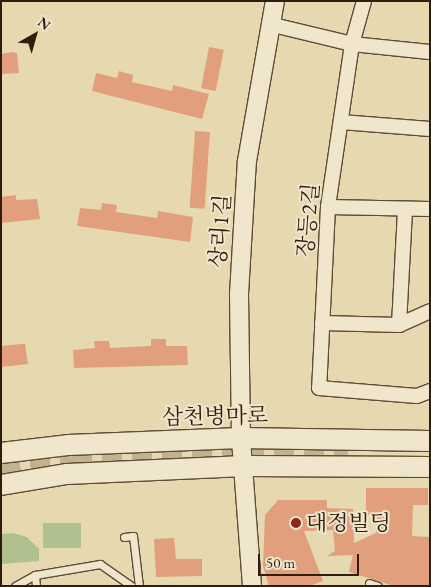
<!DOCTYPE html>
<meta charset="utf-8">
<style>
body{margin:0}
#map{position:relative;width:431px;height:587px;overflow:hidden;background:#e6d9b0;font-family:"EB Garamond","Noto Serif KR",serif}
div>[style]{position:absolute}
.green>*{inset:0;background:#b0c08f;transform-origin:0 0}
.building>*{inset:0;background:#e19f7e;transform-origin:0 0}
.secondary-tunnel>*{height:20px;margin-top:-10px;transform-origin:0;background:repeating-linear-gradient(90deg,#c2b38f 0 20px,transparent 0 30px)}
.roads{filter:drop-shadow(1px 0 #5f4b36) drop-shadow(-1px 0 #5f4b36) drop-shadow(0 1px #5f4b36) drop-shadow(0 -1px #5f4b36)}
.service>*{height:7px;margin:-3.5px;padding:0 3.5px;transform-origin:3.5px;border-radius:3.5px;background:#efe6cc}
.minor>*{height:14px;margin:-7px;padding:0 7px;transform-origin:7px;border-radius:7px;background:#efe6cc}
.tertiary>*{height:18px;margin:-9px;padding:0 9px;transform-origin:9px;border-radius:9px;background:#efe6cc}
.secondary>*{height:20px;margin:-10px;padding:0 10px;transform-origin:10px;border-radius:10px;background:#efe6cc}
.dots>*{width:14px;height:14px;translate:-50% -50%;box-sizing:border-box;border:2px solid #efe6cc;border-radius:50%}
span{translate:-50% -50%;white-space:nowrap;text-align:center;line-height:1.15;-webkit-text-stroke:4px #efe6cc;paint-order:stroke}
.street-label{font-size:22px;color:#321c0d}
.poi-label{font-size:22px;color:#321c0d}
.left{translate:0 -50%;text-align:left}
.frame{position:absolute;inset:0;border:2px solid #321c0d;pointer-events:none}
.north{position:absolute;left:10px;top:10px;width:50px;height:50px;-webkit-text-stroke:4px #efe6cc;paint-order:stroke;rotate:38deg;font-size:14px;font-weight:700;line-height:20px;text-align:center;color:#321c0d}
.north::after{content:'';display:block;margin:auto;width:18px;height:22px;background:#321c0d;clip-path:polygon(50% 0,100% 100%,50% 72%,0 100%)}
.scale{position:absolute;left:258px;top:554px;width:101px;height:22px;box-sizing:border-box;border:2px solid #321c0d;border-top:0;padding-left:6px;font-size:15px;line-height:18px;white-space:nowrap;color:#321c0d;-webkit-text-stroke:4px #efe6cc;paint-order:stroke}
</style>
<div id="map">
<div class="green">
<div style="left:43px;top:523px;width:38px;height:25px"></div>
<div style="clip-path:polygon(13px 533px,27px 537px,39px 549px,39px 561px,1px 564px,1px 534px)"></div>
</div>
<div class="building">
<div style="left:209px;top:47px;width:15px;height:42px;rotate:11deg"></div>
<div style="clip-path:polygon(13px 52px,17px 53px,19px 73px,1px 74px,1px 54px)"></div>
<div style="clip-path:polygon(119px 71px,133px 75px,132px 82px,172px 91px,173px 85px,209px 94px,202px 119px,92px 91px,96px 73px,117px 78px)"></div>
<div style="left:195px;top:131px;width:15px;height:77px;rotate:4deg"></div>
<div style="clip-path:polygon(16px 195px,16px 200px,37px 199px,40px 219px,1px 223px,1px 197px)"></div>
<div style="clip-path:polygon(102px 203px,117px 205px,116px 212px,157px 218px,158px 211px,193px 217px,190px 242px,77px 226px,80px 208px,101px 210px)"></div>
<div style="clip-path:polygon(151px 339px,166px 339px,166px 346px,187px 346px,188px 365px,74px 368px,73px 350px,95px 348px,94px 341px,109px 341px,110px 348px,151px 346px)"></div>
<div style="clip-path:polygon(21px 344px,25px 344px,28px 364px,1px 367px,1px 346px)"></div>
<div style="clip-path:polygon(366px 488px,428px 488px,428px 505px,413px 505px,412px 536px,430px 537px,430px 586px,394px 586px,349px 572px,353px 555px,327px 556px,335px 551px,333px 530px,304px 531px,323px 581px,310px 586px,269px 586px,263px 566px,265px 515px,278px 500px,327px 500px,327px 508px,353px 509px,354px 543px,376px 533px,377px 516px,366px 515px)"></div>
<div style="clip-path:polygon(174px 538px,176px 559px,202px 559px,202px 576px,156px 577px,154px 539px)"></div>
</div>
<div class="secondary-tunnel">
<div style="left:244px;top:448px;width:104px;rotate:0.6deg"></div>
<div style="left:1px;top:473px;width:72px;rotate:-8deg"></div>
<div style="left:72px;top:463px;width:189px;rotate:-1.8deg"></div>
</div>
<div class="roads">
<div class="service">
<div style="left:124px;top:537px;width:9px;rotate:-6deg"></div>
<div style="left:133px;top:536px;width:50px;rotate:83.2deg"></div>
<div style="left:35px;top:575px;width:11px;rotate:85deg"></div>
<div style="left:369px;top:583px;width:9px;rotate:18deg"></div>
<div style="left:15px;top:586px;width:23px;rotate:-29deg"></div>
<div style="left:35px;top:575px;width:66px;rotate:-9.6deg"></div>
<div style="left:100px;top:564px;width:39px;rotate:35deg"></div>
</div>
<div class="minor">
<div style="left:364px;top:1px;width:45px;rotate:105.6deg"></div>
<div style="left:352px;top:44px;width:165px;rotate:98.4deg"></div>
<div style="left:328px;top:207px;width:181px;rotate:92.8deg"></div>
<div style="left:319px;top:388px;width:98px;rotate:4.7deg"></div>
<div style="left:417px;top:396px;width:14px;rotate:-21deg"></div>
<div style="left:269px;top:24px;width:85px;rotate:13.5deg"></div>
<div style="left:352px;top:44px;width:78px;rotate:5.9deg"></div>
<div style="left:341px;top:122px;width:89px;rotate:4.5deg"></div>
<div style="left:328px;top:207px;width:102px;rotate:1.1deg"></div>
<div style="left:322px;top:323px;width:77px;rotate:1.5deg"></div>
<div style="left:399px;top:325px;width:34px;rotate:-24deg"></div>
<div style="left:399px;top:325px;width:116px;rotate:-87deg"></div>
</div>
<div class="tertiary">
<div style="left:252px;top:586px;width:148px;rotate:-94.3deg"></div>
<div style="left:241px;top:438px;width:144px;rotate:-90.8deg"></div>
<div style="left:239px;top:294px;width:133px;rotate:-86.6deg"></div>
<div style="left:247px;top:161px;width:162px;rotate:-80.1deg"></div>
</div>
<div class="secondary">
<div style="left:1px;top:453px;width:67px;rotate:-6.8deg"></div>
<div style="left:68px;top:445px;width:173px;rotate:-2.3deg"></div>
<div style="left:241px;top:438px;width:189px;rotate:0.9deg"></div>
<div style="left:1px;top:485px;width:67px;rotate:-9.5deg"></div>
<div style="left:67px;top:474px;width:178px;rotate:-2.6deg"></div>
<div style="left:245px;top:466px;width:185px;rotate:0.3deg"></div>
</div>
</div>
<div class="dots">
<div style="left:296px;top:523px;background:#8f2418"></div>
</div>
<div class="street-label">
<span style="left:308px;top:220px;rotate:-85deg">장등2길</span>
<span style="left:220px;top:231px;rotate:-86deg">상리1길</span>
<span style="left:215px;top:416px;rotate:-1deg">삼천병마로</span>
</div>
<div class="poi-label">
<span class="left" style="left:306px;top:523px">대정빌딩</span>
</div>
<div class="frame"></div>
<div class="north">N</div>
<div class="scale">50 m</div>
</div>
